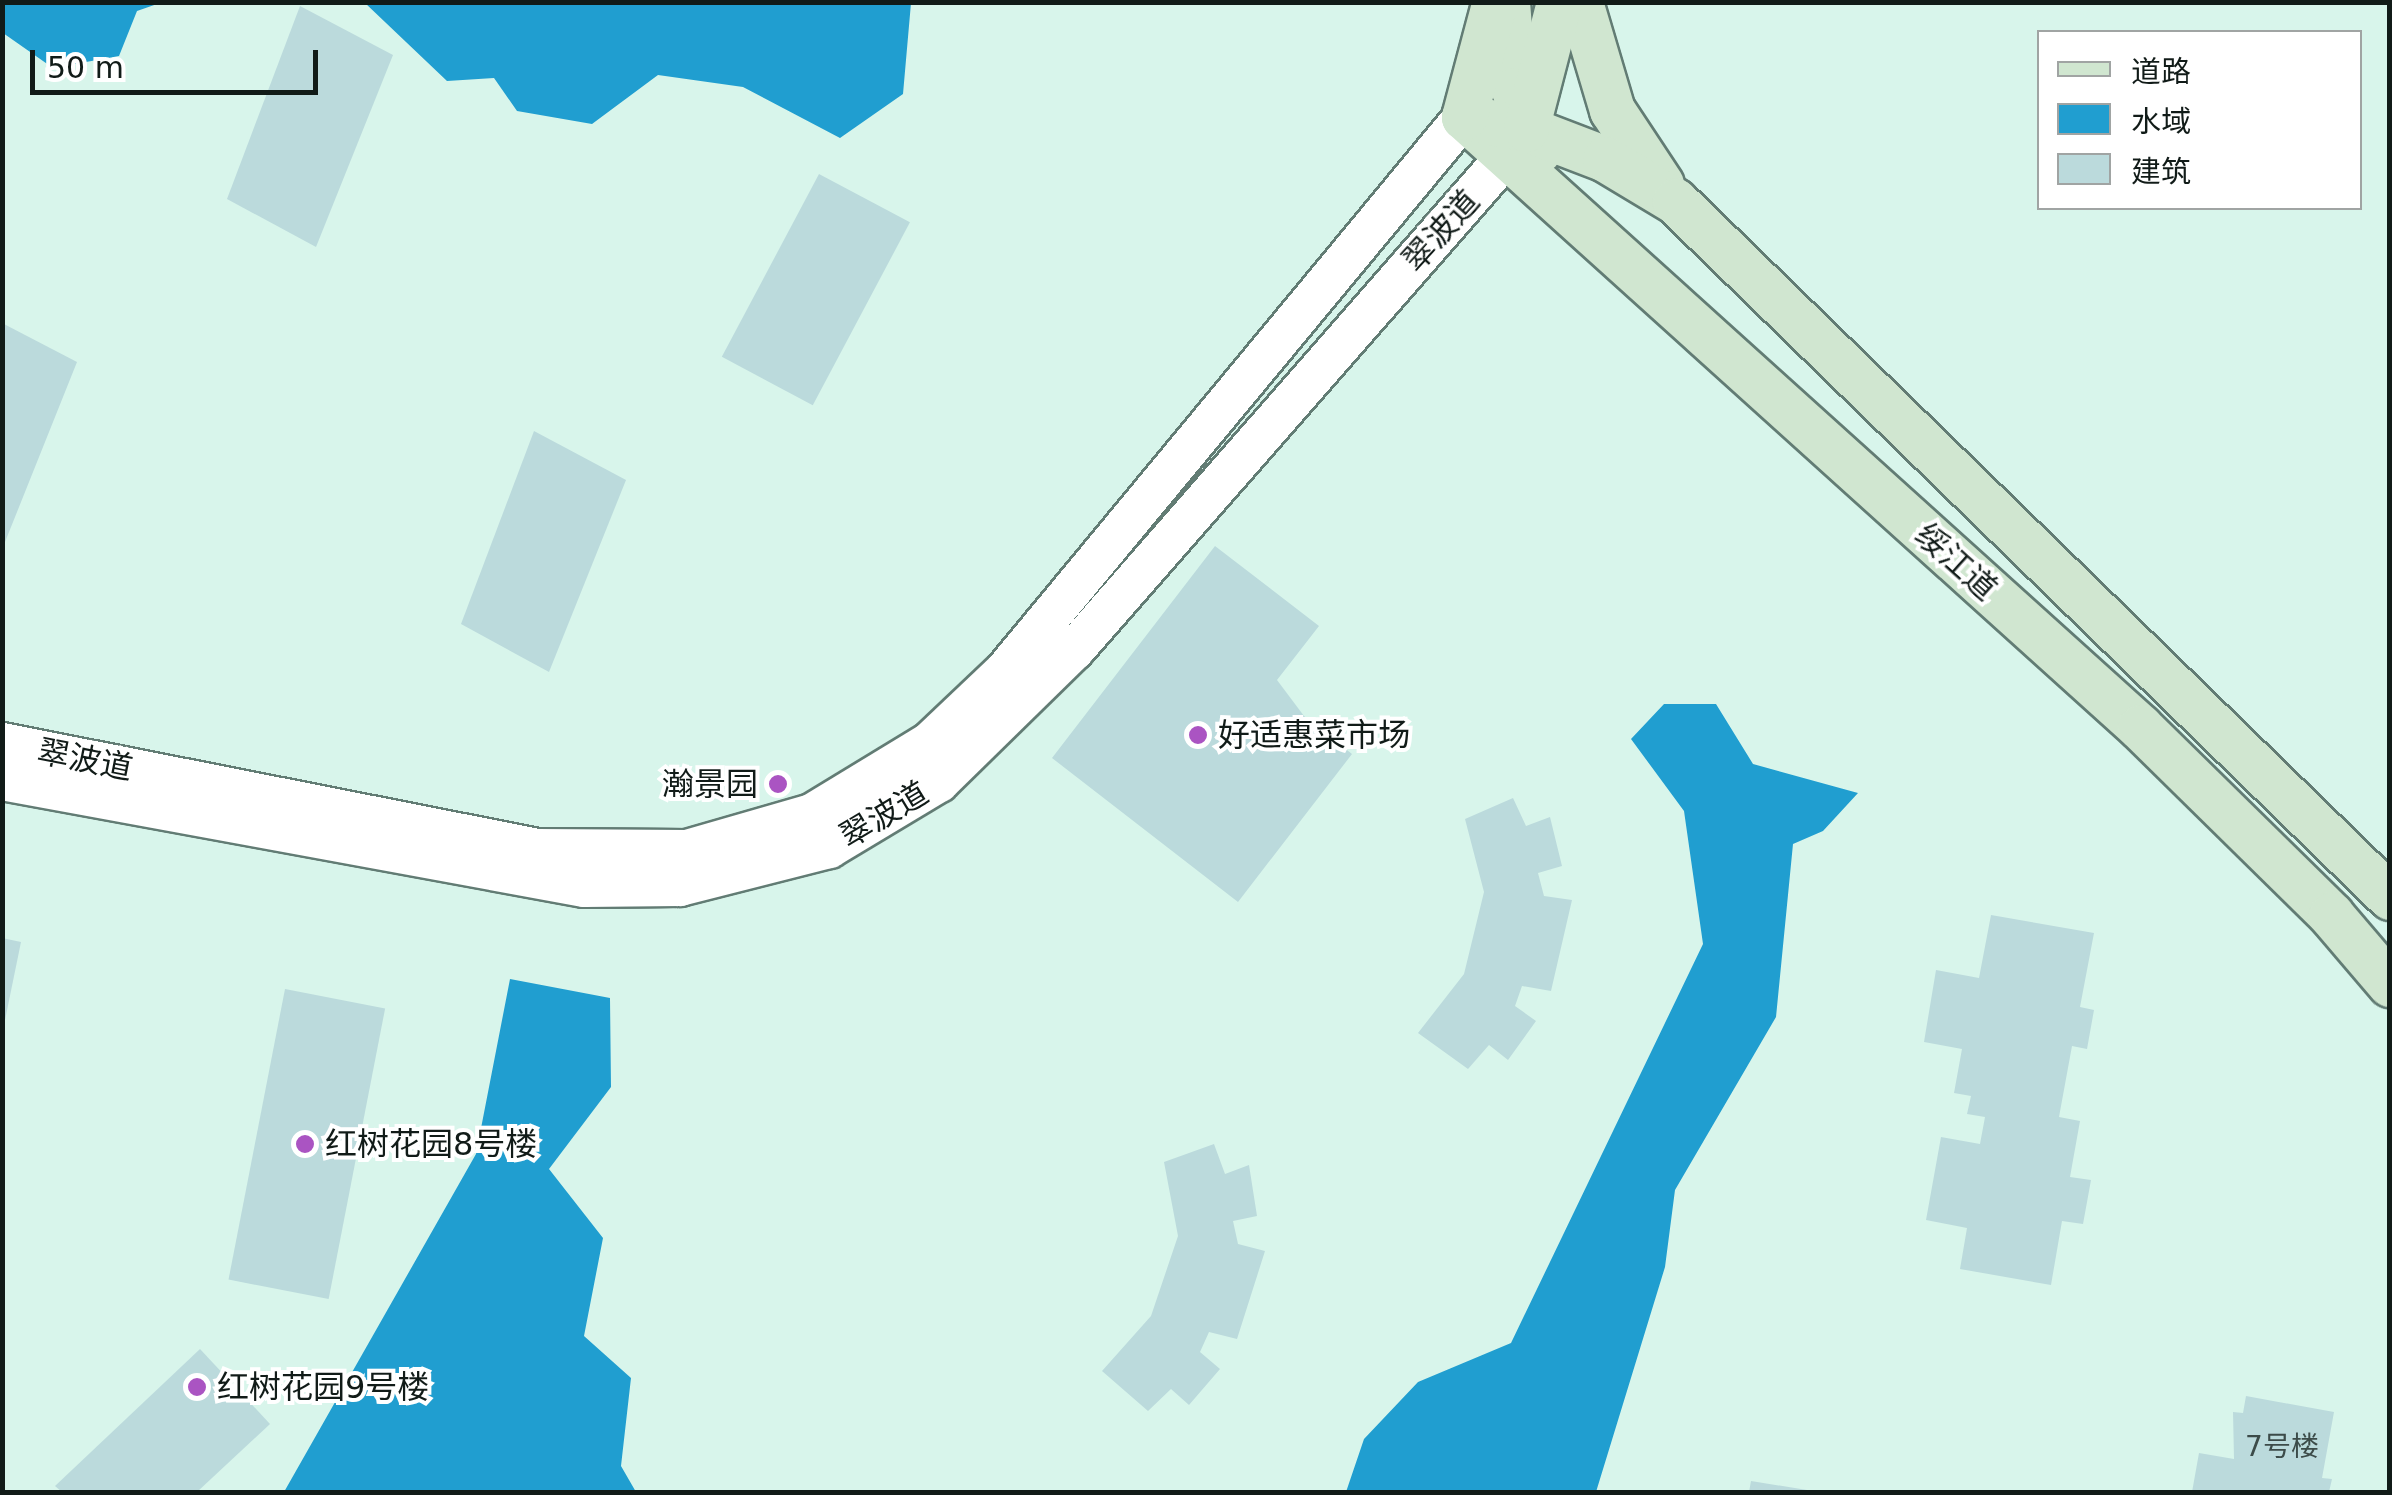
<!DOCTYPE html>
<meta charset="utf-8">
<style>
body{margin:0}
#map{position:relative;width:2392px;height:1495px;overflow:hidden;background:#d8f5eb;font-family:"DejaVu Sans","Noto Sans SC",sans-serif}
div>[style]{position:absolute}
.water>*{inset:0;background:#209ed0}
.building>*{inset:0;background:#bbdadc;transform-origin:0 0}
.roads{filter:drop-shadow(2px 0 #627c74) drop-shadow(-2px 0 #627c74) drop-shadow(0 2px #627c74) drop-shadow(0 -2px #627c74)}
.tertiary>*{height:40px;margin:-20px;padding:0 20px;transform-origin:20px;border-radius:20px;background:#fff}
.secondary>*{height:45px;margin:-22.5px;padding:0 22.5px;transform-origin:22.5px;border-radius:22.5px;background:#d0e6d0}
.dots>*{width:28px;height:28px;translate:-50% -50%;box-sizing:border-box;border:5px solid #fff;border-radius:50%}
span{translate:-50% -50%;white-space:nowrap;text-align:center;line-height:1.15;-webkit-text-stroke:8px #fff;paint-order:stroke}
.number-label{font-size:28px;color:#3c4b49}
.number-label span{-webkit-text-stroke-width:0}
.street-label{font-size:32px;color:#111b18}
.poi-label{font-size:32px;color:#111b18}
.left{translate:0 -50%;text-align:left}
.right{translate:-100% -50%;text-align:right}
.frame{position:absolute;inset:0;border:5px solid #111b18;pointer-events:none}
.legend{position:absolute;left:2037px;top:30px;width:325px;height:180px;box-sizing:border-box;background:#fff;border:2px solid #a0a4a3;margin:0;padding:12px 18px;list-style:none;font-size:30px;color:#111b18}
.legend li{display:flex;align-items:center;gap:20px;height:50px}
.legend b{width:50px;border:2px solid #a0a4a3}
.scale{position:absolute;left:30px;top:50px;width:288px;height:45px;box-sizing:border-box;border:5px solid #111b18;border-top:0;padding-left:12px;font-size:30px;line-height:35px;white-space:nowrap;color:#111b18;-webkit-text-stroke:8px #fff;paint-order:stroke}
</style>
<div id="map">
<div class="water">
<div style="clip-path:polygon(3px 2px,160px 2px,160px 3px,137px 11px,119px 56px,53px 68px,3px 33px)"></div>
<div style="clip-path:polygon(365px 3px,911px 3px,903px 94px,840px 138px,743px 87px,658px 75px,592px 124px,517px 111px,494px 78px,447px 81px)"></div>
<div style="clip-path:polygon(1664px 704px,1716px 704px,1753px 764px,1858px 793px,1823px 831px,1793px 844px,1776px 1017px,1675px 1190px,1665px 1267px,1596px 1492px,1346px 1492px,1364px 1439px,1418px 1382px,1511px 1343px,1703px 944px,1684px 811px,1631px 739px)"></div>
<div style="clip-path:polygon(510px 979px,610px 998px,611px 1087px,549px 1169px,603px 1238px,584px 1336px,631px 1378px,621px 1466px,636px 1492px,284px 1492px,476px 1154px)"></div>
</div>
<div class="building">
<div style="clip-path:polygon(300px 6px,393px 55px,316px 247px,227px 199px)"></div>
<div style="left:819px;top:174px;width:103px;height:207px;rotate:28deg"></div>
<div style="clip-path:polygon(2px 323px,77px 362px,3px 547px,2px 547px)"></div>
<div style="clip-path:polygon(534px 431px,626px 480px,549px 672px,461px 624px)"></div>
<div style="clip-path:polygon(1215px 546px,1319px 626px,1277px 680px,1304px 716px,1352px 754px,1238px 902px,1052px 758px)"></div>
<div style="clip-path:polygon(1513px 798px,1526px 826px,1550px 817px,1562px 866px,1538px 873px,1544px 896px,1572px 900px,1551px 991px,1522px 986px,1515px 1006px,1536px 1021px,1508px 1060px,1489px 1045px,1468px 1069px,1418px 1033px,1464px 974px,1484px 892px,1465px 819px)"></div>
<div style="clip-path:polygon(1991px 915px,2094px 933px,2080px 1007px,2094px 1010px,2087px 1049px,2072px 1046px,2059px 1117px,2080px 1121px,2070px 1177px,2091px 1180px,2083px 1224px,2062px 1221px,2051px 1285px,1960px 1269px,1967px 1228px,1926px 1220px,1941px 1137px,1980px 1144px,1985px 1117px,1967px 1114px,1971px 1096px,1954px 1093px,1962px 1049px,1924px 1042px,1936px 970px,1979px 978px)"></div>
<div style="clip-path:polygon(2px 938px,21px 942px,4px 1025px,2px 1025px)"></div>
<div style="left:285px;top:989px;width:102px;height:296px;rotate:11deg"></div>
<div style="clip-path:polygon(1214px 1144px,1225px 1174px,1249px 1165px,1257px 1216px,1233px 1221px,1238px 1244px,1265px 1251px,1237px 1339px,1209px 1332px,1200px 1352px,1220px 1369px,1189px 1405px,1171px 1389px,1148px 1411px,1102px 1371px,1151px 1316px,1178px 1236px,1164px 1162px)"></div>
<div style="clip-path:polygon(200px 1349px,270px 1424px,197px 1492px,62px 1492px,55px 1486px)"></div>
<div style="clip-path:polygon(2246px 1396px,2334px 1412px,2322px 1478px,2332px 1479px,2329px 1492px,2192px 1492px,2199px 1453px,2234px 1459px,2233px 1412px,2243px 1413px)"></div>
<div style="clip-path:polygon(1751px 1481px,1807px 1490px,1807px 1492px,1749px 1492px)"></div>
</div>
<div class="roads">
<div class="tertiary">
<div style="left:2px;top:743px;width:546px;rotate:11.19deg"></div>
<div style="left:538px;top:849px;width:149px;rotate:0.4deg"></div>
<div style="left:687px;top:850px;width:130px;rotate:-16.1deg"></div>
<div style="left:812px;top:814px;width:137px;rotate:-31.3deg"></div>
<div style="left:929px;top:743px;width:105px;rotate:-43.5deg"></div>
<div style="left:1005px;top:671px;width:719px;rotate:-50.36deg"></div>
<div style="left:2px;top:780px;width:592px;rotate:10.42deg"></div>
<div style="left:584px;top:887px;width:96px;rotate:-0.6deg"></div>
<div style="left:680px;top:886px;width:154px;rotate:-14.3deg"></div>
<div style="left:829px;top:848px;width:128px;rotate:-31deg"></div>
<div style="left:939px;top:782px;width:189px;rotate:-44.4deg"></div>
<div style="left:1074px;top:650px;width:653px;rotate:-48.79deg"></div>
</div>
<div class="secondary">
<div style="left:1507px;top:2px;width:88px;rotate:85.5deg"></div>
<div style="left:1514px;top:90px;width:65px;rotate:67.4deg"></div>
<div style="left:1580px;top:2px;width:113px;rotate:73.5deg"></div>
<div style="left:1612px;top:110px;width:89px;rotate:56.5deg"></div>
<div style="left:1464px;top:117px;width:911px;rotate:42.06deg"></div>
<div style="left:2140px;top:727px;width:268px;rotate:44.5deg"></div>
<div style="left:2331px;top:915px;width:91px;rotate:49.5deg"></div>
<div style="left:1464px;top:117px;width:64px;rotate:10.8deg"></div>
<div style="left:1527px;top:129px;width:84px;rotate:21deg"></div>
<div style="left:1605px;top:159px;width:82px;rotate:31deg"></div>
<div style="left:1675px;top:201px;width:998px;rotate:44.23deg"></div>
<div style="left:1464px;top:117px;width:113px;rotate:-75.1deg"></div>
<div style="left:1526px;top:129px;width:131px;rotate:-75.4deg"></div>
</div>
</div>
<div class="dots">
<div style="left:1198px;top:735px;background:#aa54c2"></div>
<div style="left:778px;top:784px;background:#aa54c2"></div>
<div style="left:305px;top:1144px;background:#aa54c2"></div>
<div style="left:197px;top:1387px;background:#aa54c2"></div>
</div>
<div class="number-label">
<span style="left:2282px;top:1447px">7号楼</span>
</div>
<div class="street-label">
<span style="left:1441px;top:231px;rotate:-48deg">翠波道</span>
<span style="left:1956px;top:562px;rotate:42deg">绥江道</span>
<span style="left:85px;top:760px;rotate:11deg">翠波道</span>
<span style="left:884px;top:815px;rotate:-31deg">翠波道</span>
</div>
<div class="poi-label">
<span class="left" style="left:1218px;top:735px">好适惠菜市场</span>
<span class="right" style="left:758px;top:784px">瀚景园</span>
<span class="left" style="left:325px;top:1144px">红树花园8号楼</span>
<span class="left" style="left:217px;top:1387px">红树花园9号楼</span>
</div>
<div class="frame"></div>
<ul class="legend">
<li><b style="height:12px;background:#d0e6d0"></b>道路</li>
<li><b style="height:28px;background:#209ed0"></b>水域</li>
<li><b style="height:28px;background:#bbdadc"></b>建筑</li>
</ul>
<div class="scale">50 m</div>
</div>
